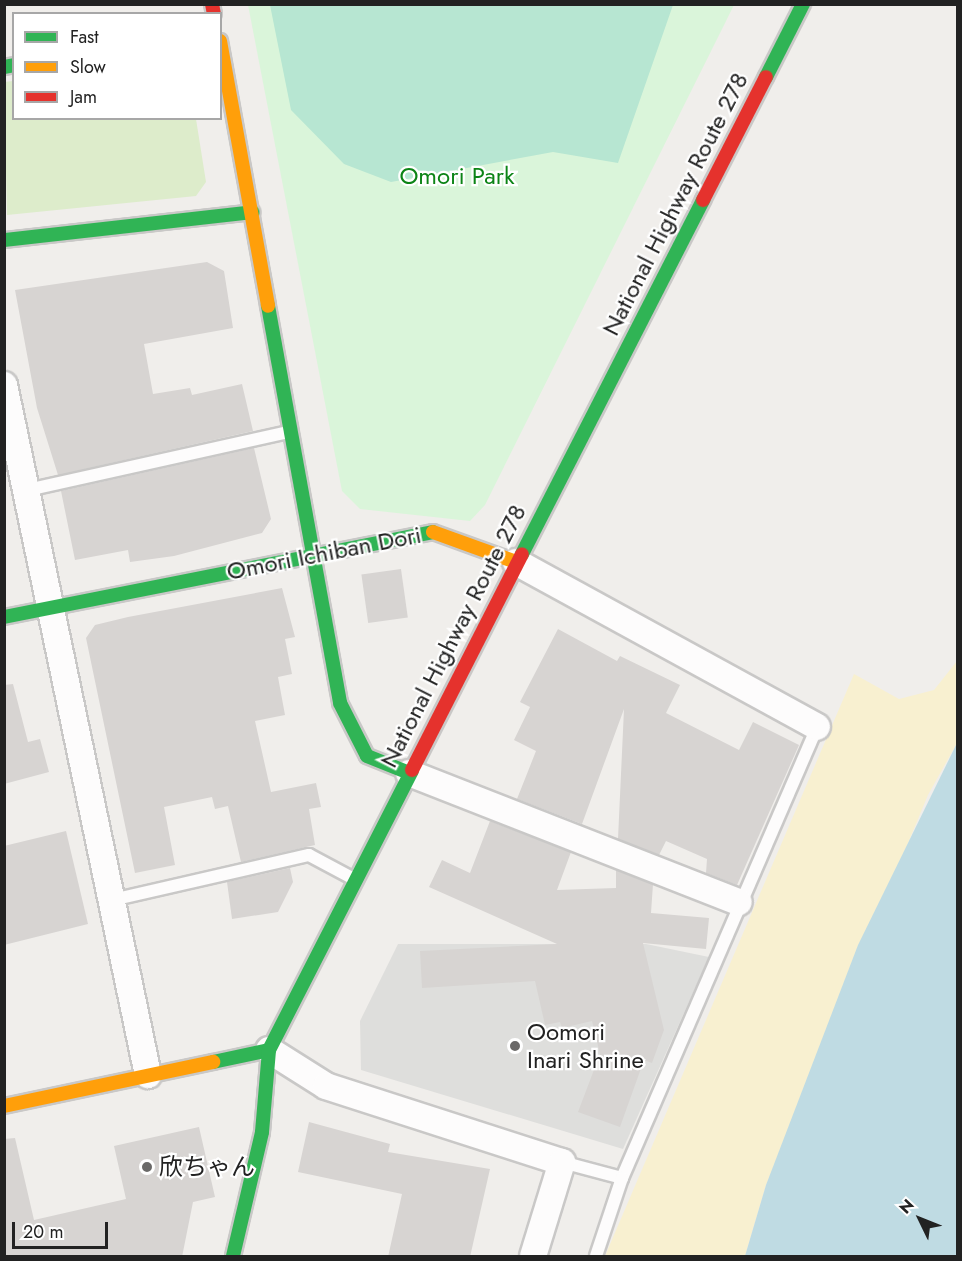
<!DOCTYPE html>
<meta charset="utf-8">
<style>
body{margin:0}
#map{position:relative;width:962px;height:1261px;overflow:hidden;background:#f0eeeb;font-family:Jost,"Noto Sans JP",sans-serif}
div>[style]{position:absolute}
.religious>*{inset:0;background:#dededc}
.grass>*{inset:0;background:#ddeccb}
.sand>*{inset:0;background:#f8f0d0}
.park>*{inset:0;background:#daf5da}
.pitch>*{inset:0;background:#b7e6d2}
.water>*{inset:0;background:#bfdbe3}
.building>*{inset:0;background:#d7d4d2;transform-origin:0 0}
.roads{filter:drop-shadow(2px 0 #c9c8c7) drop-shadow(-2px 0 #c9c8c7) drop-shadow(0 2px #c9c8c7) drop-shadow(0 -2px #c9c8c7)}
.lane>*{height:12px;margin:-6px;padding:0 6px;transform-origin:6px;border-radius:6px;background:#fdfcfc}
.street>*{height:26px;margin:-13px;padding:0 13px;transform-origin:13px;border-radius:13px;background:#fdfcfc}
.fast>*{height:14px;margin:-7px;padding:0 7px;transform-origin:7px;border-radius:7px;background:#30b455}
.slow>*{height:14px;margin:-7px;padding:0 7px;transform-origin:7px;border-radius:7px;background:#ff9f0a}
.jam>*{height:14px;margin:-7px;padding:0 7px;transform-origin:7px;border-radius:7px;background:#e5322d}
.dots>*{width:16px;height:16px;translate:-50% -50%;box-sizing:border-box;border:3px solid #fff;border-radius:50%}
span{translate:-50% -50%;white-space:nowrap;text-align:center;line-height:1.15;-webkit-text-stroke:4.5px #fff;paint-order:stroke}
.park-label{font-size:24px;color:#0c8416}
.street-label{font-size:24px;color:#222}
.poi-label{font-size:24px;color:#222}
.left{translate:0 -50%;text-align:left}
.frame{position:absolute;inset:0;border:6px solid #222;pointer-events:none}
.legend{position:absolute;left:12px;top:12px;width:210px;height:108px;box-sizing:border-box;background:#fff;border:2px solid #a7a7a7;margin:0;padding:8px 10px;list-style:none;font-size:18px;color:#222}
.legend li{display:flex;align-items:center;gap:12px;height:30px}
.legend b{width:30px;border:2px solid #a7a7a7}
.north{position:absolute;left:890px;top:1189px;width:60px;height:60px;-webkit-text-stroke:4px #fff;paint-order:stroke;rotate:313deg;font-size:16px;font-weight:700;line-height:24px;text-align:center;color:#222}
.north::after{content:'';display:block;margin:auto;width:21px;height:27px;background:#222;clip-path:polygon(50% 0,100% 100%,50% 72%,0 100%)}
.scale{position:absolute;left:12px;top:1222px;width:96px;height:27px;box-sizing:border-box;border:3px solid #222;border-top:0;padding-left:8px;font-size:18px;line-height:21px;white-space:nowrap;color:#222;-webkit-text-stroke:4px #fff;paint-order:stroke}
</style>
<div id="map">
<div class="religious">
<div style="clip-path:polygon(398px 944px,646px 944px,709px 957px,623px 1149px,361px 1070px,360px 1021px)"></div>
</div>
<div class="grass">
<div style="clip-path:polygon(13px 81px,14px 118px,196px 119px,206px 182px,196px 196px,7px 215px,4px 82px)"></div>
</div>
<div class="sand">
<div style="clip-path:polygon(957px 661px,957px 743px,928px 795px,766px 1185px,745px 1256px,605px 1256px,854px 674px,899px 699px,934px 690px)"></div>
</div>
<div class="park">
<div style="clip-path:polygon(248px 5px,734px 5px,485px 505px,470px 521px,360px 509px,342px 491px)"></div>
</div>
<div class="pitch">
<div style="clip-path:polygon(270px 5px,270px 4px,673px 5px,618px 163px,553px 152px,391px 182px,344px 164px,291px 110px)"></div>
</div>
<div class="water">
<div style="clip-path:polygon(957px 743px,957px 1256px,745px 1256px,766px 1185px,858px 945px)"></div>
</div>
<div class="building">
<div style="clip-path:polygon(207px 262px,224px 271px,233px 328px,144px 344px,153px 394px,190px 388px,192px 395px,242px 384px,253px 431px,58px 475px,37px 408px,15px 290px)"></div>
<div style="clip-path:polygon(254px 448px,271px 519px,262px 533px,174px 556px,130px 562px,128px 550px,75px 560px,61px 491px)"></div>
<div style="left:401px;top:569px;width:49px;height:40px;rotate:82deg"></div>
<div style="clip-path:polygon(282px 588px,295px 637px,285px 639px,292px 674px,278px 677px,285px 715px,255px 721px,271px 792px,316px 783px,321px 807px,309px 809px,315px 845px,241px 862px,228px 806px,215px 809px,212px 797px,164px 807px,175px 865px,135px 873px,86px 638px,95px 625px,128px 617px)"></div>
<div style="clip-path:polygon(558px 629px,617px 661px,620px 656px,680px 685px,666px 713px,739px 750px,753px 722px,799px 745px,737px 885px,706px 873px,707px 859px,666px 841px,659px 855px,618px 839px,624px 709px,582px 824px,517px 799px,536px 751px,514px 740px,530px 707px,520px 702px)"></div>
<div style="clip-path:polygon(13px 684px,28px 742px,40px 739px,49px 772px,4px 784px,4px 685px)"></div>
<div style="clip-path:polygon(490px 821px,571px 852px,557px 890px,616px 888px,616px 870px,653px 884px,651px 913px,709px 918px,706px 949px,643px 943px,664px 1030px,652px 1063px,644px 1060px,620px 1127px,578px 1112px,600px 1054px,592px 1021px,562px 1028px,560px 1022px,545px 1025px,535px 981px,422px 988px,420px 951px,557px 944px,429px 887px,442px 860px,470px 873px)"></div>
<div style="clip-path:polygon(66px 831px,88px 924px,4px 945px,4px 846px)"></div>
<div style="clip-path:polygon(290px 868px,293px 882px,278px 912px,232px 919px,227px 882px)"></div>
<div style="clip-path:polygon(309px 1122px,390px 1144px,388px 1152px,490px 1169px,470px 1257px,388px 1257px,402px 1194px,298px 1172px)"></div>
<div style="clip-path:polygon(199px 1127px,215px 1197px,193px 1202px,182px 1257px,4px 1257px,4px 1139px,15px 1138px,34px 1220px,126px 1199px,114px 1146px)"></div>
</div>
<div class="roads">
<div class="lane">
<div style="left:27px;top:490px;width:268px;rotate:-12.5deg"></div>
<div style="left:112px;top:900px;width:202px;rotate:-12.9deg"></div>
<div style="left:309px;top:855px;width:51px;rotate:28.1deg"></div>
<div style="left:562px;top:1162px;width:62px;rotate:14.9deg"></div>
<div style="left:622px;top:1178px;width:491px;rotate:-66.6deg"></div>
<div style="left:596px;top:1256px;width:82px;rotate:-71.6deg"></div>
</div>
<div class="street">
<div style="left:4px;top:385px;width:705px;rotate:78.21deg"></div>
<div style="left:516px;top:562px;width:343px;rotate:28.7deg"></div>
<div style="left:409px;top:773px;width:354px;rotate:21.4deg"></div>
<div style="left:269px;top:1050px;width:67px;rotate:32.3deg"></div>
<div style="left:326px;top:1086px;width:248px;rotate:17.9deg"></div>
<div style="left:562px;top:1162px;width:98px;rotate:107.1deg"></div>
</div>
<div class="fast">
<div style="left:4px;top:67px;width:10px;rotate:-11deg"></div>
<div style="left:766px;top:77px;width:82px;rotate:-63.1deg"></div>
<div style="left:4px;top:240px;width:250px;rotate:-6.4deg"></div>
<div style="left:268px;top:306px;width:403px;rotate:79.7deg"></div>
<div style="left:340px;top:703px;width:59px;rotate:63deg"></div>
<div style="left:367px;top:756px;width:45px;rotate:22deg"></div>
<div style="left:522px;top:554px;width:398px;rotate:-62.9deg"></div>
<div style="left:4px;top:617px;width:437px;rotate:-11.2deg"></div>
<div style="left:213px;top:1062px;width:57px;rotate:-12.1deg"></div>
<div style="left:269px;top:1050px;width:314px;rotate:-62.9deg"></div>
<div style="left:233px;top:1256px;width:127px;rotate:-76.8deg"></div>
<div style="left:262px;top:1132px;width:82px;rotate:-85.1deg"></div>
</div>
<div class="slow">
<div style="left:220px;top:41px;width:269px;rotate:79.7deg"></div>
<div style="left:433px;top:532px;width:88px;rotate:19.9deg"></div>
<div style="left:4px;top:1106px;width:214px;rotate:-11.9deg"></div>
</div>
<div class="jam">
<div style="left:212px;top:4px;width:10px;rotate:79deg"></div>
<div style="left:703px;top:200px;width:138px;rotate:-62.9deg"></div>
<div style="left:412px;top:770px;width:242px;rotate:-63deg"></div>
</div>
</div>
<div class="dots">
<div style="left:515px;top:1046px;background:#6a6968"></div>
<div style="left:147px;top:1167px;background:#6a6968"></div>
</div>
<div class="park-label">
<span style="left:457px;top:176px">Omori Park</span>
</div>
<div class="street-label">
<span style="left:675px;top:204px;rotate:-63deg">National Highway Route 278</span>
<span style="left:324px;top:553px;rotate:-11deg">Omori Ichiban Dori</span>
<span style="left:453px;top:636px;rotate:-63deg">National Highway Route 278</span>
</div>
<div class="poi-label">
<span class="left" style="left:527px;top:1046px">Oomori<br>Inari Shrine</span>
<span class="left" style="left:159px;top:1167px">欣ちゃん</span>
</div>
<div class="frame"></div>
<ul class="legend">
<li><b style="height:8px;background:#30b455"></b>Fast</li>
<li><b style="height:8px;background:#ff9f0a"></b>Slow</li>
<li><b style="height:8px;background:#e5322d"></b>Jam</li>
</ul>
<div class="north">N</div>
<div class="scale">20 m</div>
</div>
